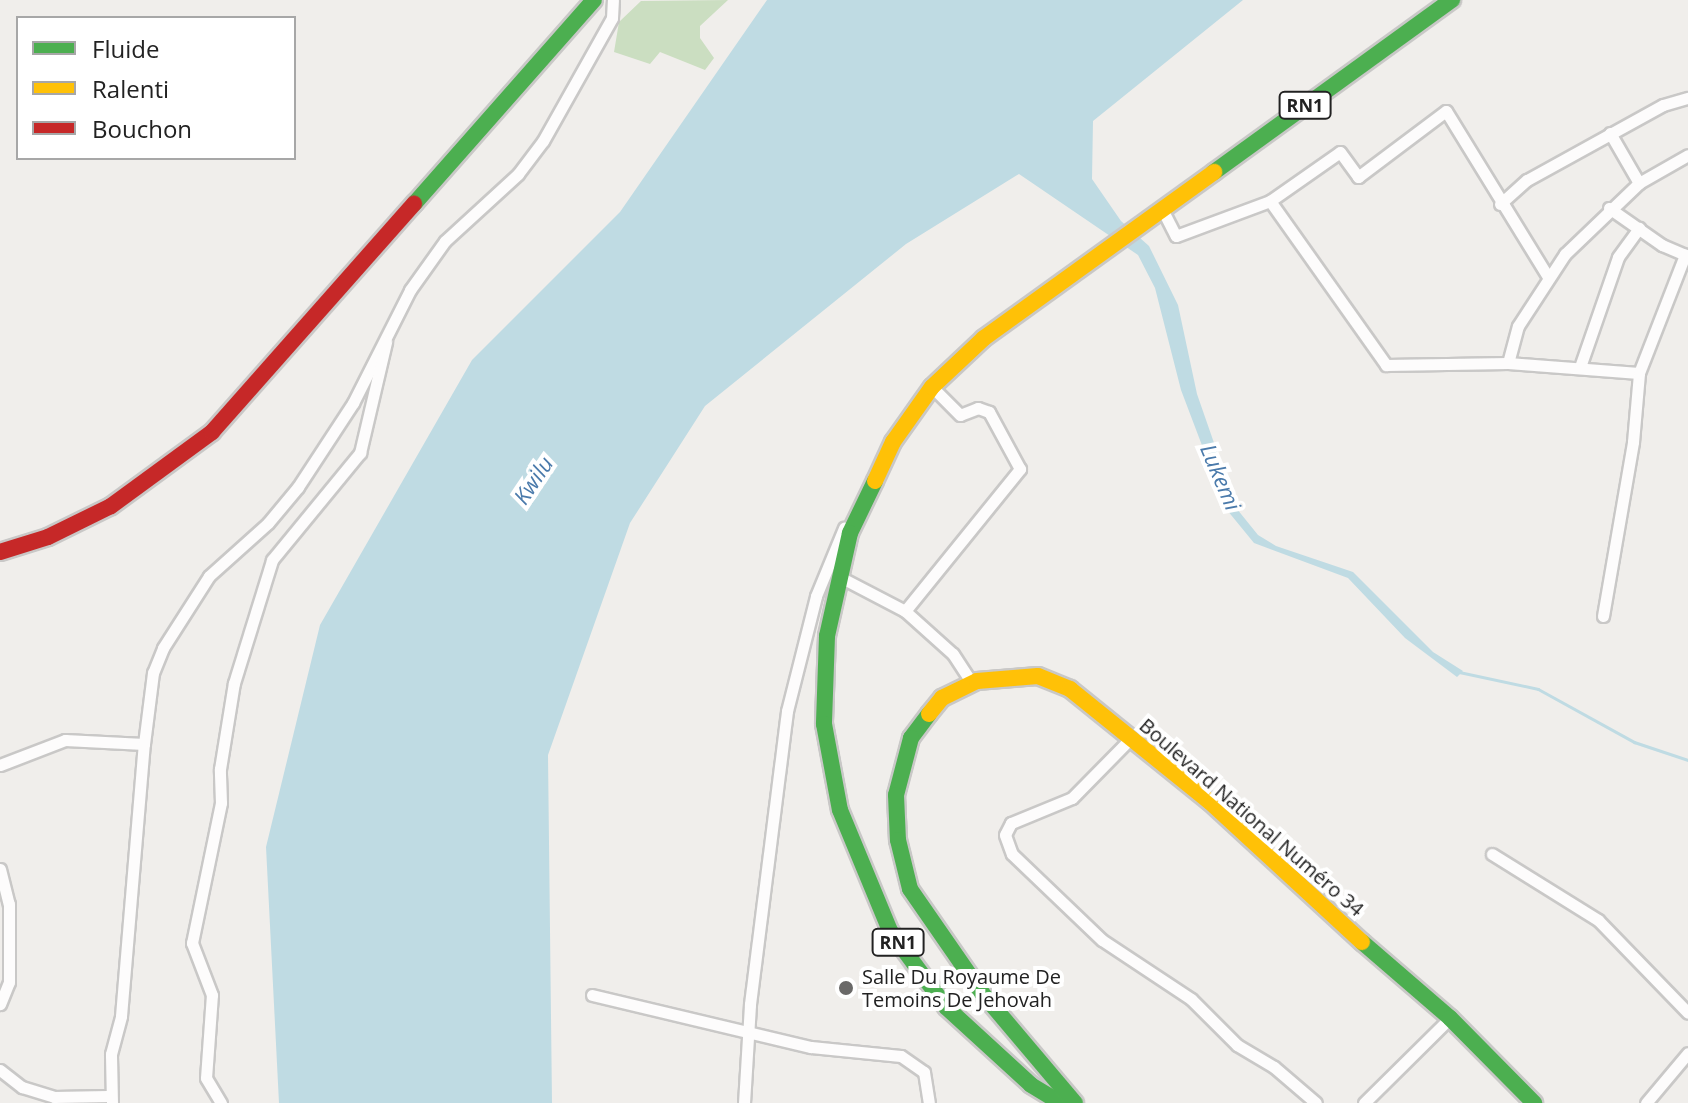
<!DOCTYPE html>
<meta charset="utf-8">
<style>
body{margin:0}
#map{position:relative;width:1688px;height:1103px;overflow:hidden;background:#f0eeeb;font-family:"Open Sans",sans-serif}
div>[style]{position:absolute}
.forest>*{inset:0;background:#cbdec1}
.water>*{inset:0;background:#bfdbe3}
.stream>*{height:3px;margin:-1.5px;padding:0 1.5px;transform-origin:1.5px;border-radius:1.5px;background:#bfdbe3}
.roads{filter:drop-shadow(2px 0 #c9c8c7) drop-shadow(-2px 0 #c9c8c7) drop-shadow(0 2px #c9c8c7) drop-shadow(0 -2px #c9c8c7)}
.street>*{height:11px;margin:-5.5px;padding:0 5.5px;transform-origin:5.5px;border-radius:5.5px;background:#fdfcfc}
.fast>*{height:16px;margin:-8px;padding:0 8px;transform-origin:8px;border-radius:8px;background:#4caf50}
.slow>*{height:16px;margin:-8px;padding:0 8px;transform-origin:8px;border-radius:8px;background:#ffc107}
.jam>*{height:16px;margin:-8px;padding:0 8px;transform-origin:8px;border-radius:8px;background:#c62828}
.dots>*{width:22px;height:22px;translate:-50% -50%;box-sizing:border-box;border:4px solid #fff;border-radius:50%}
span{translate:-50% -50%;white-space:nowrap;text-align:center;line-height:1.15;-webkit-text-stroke:8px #fff;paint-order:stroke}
.shield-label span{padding:2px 6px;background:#fff;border:2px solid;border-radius:6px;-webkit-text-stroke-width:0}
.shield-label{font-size:18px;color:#222;font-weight:700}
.street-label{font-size:20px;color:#222}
.poi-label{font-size:20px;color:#222}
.left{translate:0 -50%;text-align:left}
.water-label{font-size:22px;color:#4a7aab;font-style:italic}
.legend{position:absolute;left:16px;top:16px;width:280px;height:144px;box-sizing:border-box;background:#fff;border:2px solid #a7a7a7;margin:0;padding:10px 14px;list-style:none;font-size:24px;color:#222}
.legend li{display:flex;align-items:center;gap:16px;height:40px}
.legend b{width:40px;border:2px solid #a7a7a7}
</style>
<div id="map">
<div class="forest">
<div style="clip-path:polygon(728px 0,700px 26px,700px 38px,714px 58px,705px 70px,660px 52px,650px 64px,614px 52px,619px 22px,641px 1px)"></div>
</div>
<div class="water">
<div style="clip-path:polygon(767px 0,1243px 0,1093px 121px,1092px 179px,1121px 221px,1149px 246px,1178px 305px,1197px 394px,1237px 509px,1258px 535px,1276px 546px,1353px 572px,1433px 652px,1463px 671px,1457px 677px,1405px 638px,1348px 578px,1254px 543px,1227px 510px,1217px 485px,1181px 390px,1155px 288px,1138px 255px,1019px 174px,906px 244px,705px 406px,630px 523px,548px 755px,552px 1103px,279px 1103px,266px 847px,320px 625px,472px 360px,620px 212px)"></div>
</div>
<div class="stream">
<div style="left:1459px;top:672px;width:81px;rotate:12.1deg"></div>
<div style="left:1538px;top:689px;width:110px;rotate:28.9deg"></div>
<div style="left:1634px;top:742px;width:57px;rotate:18.4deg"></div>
</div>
<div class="roads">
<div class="street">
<div style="left:1610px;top:133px;width:58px;rotate:59.9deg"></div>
<div style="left:1270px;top:201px;width:201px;rotate:54.7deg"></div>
<div style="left:1386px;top:365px;width:122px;rotate:-0.9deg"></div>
<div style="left:1508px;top:363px;width:131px;rotate:4.4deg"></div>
<div style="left:1500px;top:204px;width:36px;rotate:-42deg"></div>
<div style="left:1527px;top:180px;width:155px;rotate:-28.9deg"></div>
<div style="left:1663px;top:105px;width:26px;rotate:-16deg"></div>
<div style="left:1609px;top:208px;width:65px;rotate:34.9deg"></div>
<div style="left:1662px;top:245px;width:28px;rotate:23deg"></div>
<div style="left:1162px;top:209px;width:30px;rotate:63deg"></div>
<div style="left:1176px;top:236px;width:100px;rotate:-20.4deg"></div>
<div style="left:1270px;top:201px;width:85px;rotate:-35deg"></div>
<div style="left:1340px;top:152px;width:31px;rotate:54deg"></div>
<div style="left:1358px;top:177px;width:110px;rotate:-36.9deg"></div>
<div style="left:1446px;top:111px;width:195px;rotate:58.4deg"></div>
<div style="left:1508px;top:363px;width:38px;rotate:-75deg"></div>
<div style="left:1518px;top:326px;width:86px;rotate:-56.9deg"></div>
<div style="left:1565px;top:254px;width:103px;rotate:-43.8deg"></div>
<div style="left:1639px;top:183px;width:56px;rotate:-29.7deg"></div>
<div style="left:1580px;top:367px;width:116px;rotate:-70.9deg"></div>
<div style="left:1618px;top:257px;width:36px;rotate:-54deg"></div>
<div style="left:838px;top:576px;width:76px;rotate:27.6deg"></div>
<div style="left:905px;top:611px;width:64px;rotate:41.9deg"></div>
<div style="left:953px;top:654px;width:35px;rotate:57deg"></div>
<div style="left:905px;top:611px;width:183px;rotate:-51deg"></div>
<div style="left:1020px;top:469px;width:65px;rotate:-118.5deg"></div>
<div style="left:989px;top:412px;width:12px;rotate:-160deg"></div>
<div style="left:978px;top:408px;width:19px;rotate:159deg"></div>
<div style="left:960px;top:415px;width:40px;rotate:-135deg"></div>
<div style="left:1603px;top:616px;width:177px;rotate:-80.2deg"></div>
<div style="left:1633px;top:442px;width:69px;rotate:-85deg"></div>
<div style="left:1639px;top:373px;width:127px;rotate:-68.7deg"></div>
<div style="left:1131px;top:738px;width:84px;rotate:134.5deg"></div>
<div style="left:1072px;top:798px;width:66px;rotate:157.7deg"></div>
<div style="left:1011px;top:823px;width:13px;rotate:117deg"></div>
<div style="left:1005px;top:835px;width:20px;rotate:70deg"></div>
<div style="left:1012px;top:854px;width:124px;rotate:43.7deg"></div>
<div style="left:1102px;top:940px;width:107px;rotate:33.5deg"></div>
<div style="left:1191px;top:999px;width:65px;rotate:45deg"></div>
<div style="left:1237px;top:1045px;width:43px;rotate:30.7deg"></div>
<div style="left:1274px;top:1067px;width:55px;rotate:40.6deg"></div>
<div style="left:0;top:765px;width:70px;rotate:-21deg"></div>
<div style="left:65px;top:740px;width:79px;rotate:2.9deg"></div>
<div style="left:1492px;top:854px;width:125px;rotate:31.9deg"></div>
<div style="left:1598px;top:920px;width:129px;rotate:45.9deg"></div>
<div style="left:0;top:869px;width:36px;rotate:76deg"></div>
<div style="left:9px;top:904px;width:78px;rotate:90deg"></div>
<div style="left:9px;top:982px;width:24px;rotate:112deg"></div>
<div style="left:592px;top:995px;width:225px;rotate:13.4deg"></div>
<div style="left:811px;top:1047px;width:90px;rotate:5.7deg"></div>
<div style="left:901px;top:1056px;width:28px;rotate:35deg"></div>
<div style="left:924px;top:1072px;width:31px;rotate:81deg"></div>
<div style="left:0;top:1070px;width:28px;rotate:38deg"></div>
<div style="left:22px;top:1087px;width:34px;rotate:17deg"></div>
<div style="left:54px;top:1097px;width:54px;rotate:-1.1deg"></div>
<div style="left:112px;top:1103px;width:49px;rotate:-91.2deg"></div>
<div style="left:111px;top:1054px;width:39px;rotate:-75deg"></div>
<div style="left:121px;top:1016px;width:273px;rotate:-85.2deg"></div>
<div style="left:144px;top:744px;width:72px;rotate:-82.8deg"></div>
<div style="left:153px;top:673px;width:27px;rotate:-68deg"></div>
<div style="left:163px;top:648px;width:85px;rotate:-57.4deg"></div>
<div style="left:209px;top:576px;width:79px;rotate:-41.9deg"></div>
<div style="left:268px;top:523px;width:47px;rotate:-50.2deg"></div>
<div style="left:298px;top:487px;width:100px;rotate:-56.8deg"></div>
<div style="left:353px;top:403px;width:127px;rotate:-63.2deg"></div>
<div style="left:410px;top:290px;width:60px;rotate:-54.5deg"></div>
<div style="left:445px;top:241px;width:99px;rotate:-42.5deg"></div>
<div style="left:518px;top:174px;width:41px;rotate:-52.9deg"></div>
<div style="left:543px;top:141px;width:141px;rotate:-60.7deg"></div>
<div style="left:612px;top:18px;width:18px;rotate:-87deg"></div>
<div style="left:221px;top:1103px;width:29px;rotate:-121deg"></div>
<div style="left:206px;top:1078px;width:83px;rotate:-85.9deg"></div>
<div style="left:212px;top:995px;width:56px;rotate:-111deg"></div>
<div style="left:192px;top:943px;width:143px;rotate:-78.3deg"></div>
<div style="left:221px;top:803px;width:34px;rotate:-92deg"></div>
<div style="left:220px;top:769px;width:87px;rotate:-80.8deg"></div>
<div style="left:234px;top:683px;width:129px;rotate:-72.8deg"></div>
<div style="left:272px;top:560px;width:139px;rotate:-50.6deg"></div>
<div style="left:360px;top:453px;width:114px;rotate:-76.8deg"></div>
<div style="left:744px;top:1103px;width:99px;rotate:-86.5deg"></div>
<div style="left:750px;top:1004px;width:295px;rotate:-82.8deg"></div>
<div style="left:787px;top:711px;width:119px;rotate:-75.8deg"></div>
<div style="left:816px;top:596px;width:74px;rotate:-67.6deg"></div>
<div style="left:1364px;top:1103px;width:121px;rotate:-44.7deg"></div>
<div style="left:1646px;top:1103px;width:65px;rotate:-50deg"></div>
</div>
<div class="fast">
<div style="left:1214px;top:172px;width:294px;rotate:-35.9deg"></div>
<div style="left:414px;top:204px;width:272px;rotate:-48.6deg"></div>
<div style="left:875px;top:481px;width:58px;rotate:115.7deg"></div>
<div style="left:850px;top:533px;width:106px;rotate:102.6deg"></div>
<div style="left:827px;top:636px;width:88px;rotate:92deg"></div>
<div style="left:824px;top:724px;width:87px;rotate:79.5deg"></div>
<div style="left:840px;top:810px;width:131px;rotate:67.5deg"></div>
<div style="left:890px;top:931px;width:94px;rotate:53.6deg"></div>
<div style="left:946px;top:1007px;width:115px;rotate:42.5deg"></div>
<div style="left:1031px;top:1085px;width:35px;rotate:31deg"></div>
<div style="left:929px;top:714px;width:30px;rotate:127deg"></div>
<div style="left:911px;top:738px;width:59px;rotate:104.7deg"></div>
<div style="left:896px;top:795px;width:45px;rotate:87.5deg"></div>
<div style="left:898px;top:840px;width:50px;rotate:76.2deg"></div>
<div style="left:910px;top:889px;width:126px;rotate:55.3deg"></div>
<div style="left:982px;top:993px;width:144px;rotate:49.8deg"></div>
<div style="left:1362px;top:942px;width:116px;rotate:40.8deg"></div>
<div style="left:1450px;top:1018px;width:120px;rotate:45.3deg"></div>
</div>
<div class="slow">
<div style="left:875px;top:481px;width:43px;rotate:-65.2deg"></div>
<div style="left:893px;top:442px;width:67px;rotate:-54.7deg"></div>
<div style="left:932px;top:387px;width:71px;rotate:-43.3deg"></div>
<div style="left:984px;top:338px;width:284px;rotate:-35.8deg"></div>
<div style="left:929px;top:714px;width:21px;rotate:-51deg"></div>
<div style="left:942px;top:698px;width:39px;rotate:-26deg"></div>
<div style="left:977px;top:681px;width:61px;rotate:-4.7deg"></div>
<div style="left:1038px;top:676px;width:35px;rotate:22deg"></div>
<div style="left:1070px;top:689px;width:179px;rotate:38.9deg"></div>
<div style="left:1209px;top:801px;width:208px;rotate:42.7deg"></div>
</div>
<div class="jam">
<div style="left:0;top:552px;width:50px;rotate:-17.4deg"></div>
<div style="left:48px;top:537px;width:70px;rotate:-26.2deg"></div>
<div style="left:111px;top:506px;width:125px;rotate:-36.2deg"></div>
<div style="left:212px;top:432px;width:305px;rotate:-48.5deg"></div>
</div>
</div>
<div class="dots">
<div style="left:846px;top:988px;background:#6a6968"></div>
</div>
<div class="shield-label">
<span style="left:1305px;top:105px">RN1</span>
<span style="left:898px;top:942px">RN1</span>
</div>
<div class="street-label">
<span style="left:1252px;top:817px;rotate:41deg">Boulevard National Numéro 34</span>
</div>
<div class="poi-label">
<span class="left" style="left:862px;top:988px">Salle Du Royaume De<br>Temoins De Jehovah</span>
</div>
<div class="water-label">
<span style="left:1221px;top:477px;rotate:67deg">Lukemi</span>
<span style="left:533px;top:480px;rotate:-56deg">Kwilu</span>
</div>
<ul class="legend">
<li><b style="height:10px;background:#4caf50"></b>Fluide</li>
<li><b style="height:10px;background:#ffc107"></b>Ralenti</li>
<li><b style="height:10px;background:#c62828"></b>Bouchon</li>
</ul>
</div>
